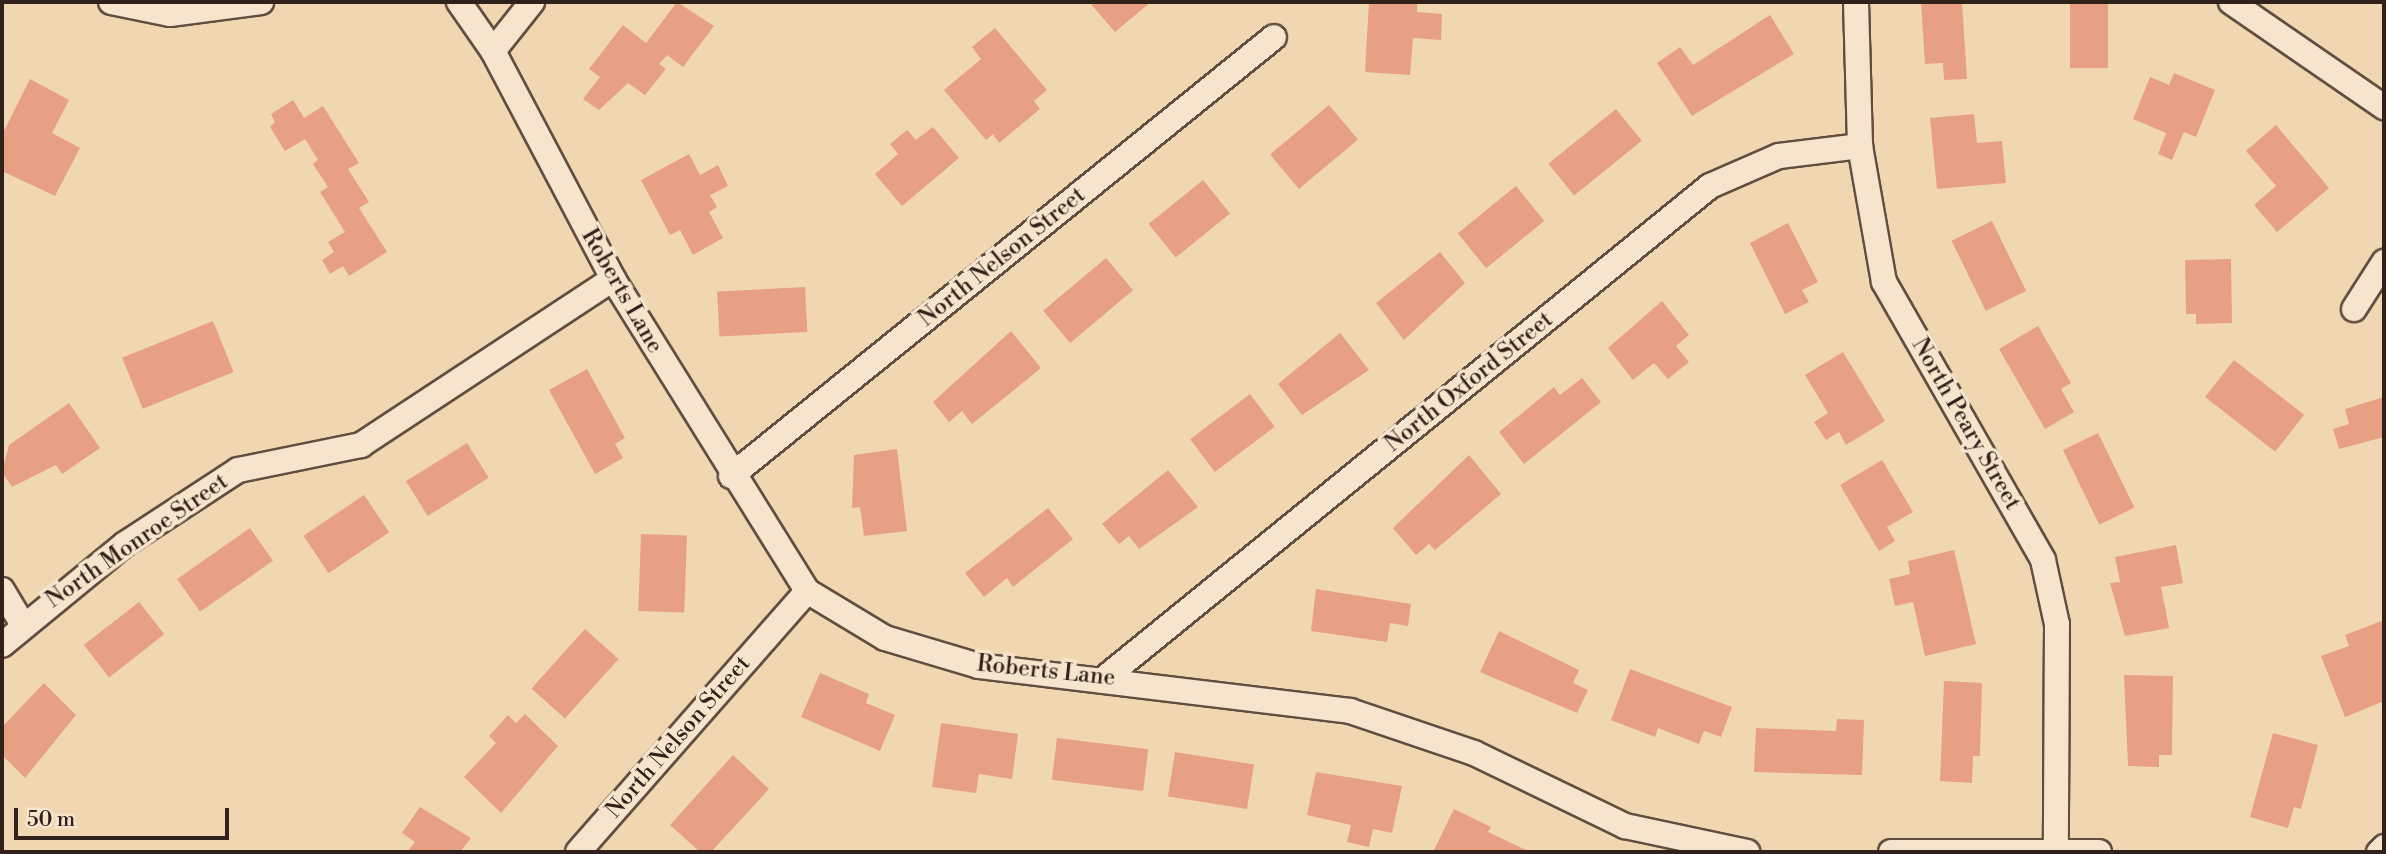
<!DOCTYPE html>
<style>
body{margin:0}
#map{position:relative;width:2386px;height:854px;overflow:hidden;background:#f1d7b1;font-family:"Libre Bodoni",serif}
div>[style]{position:absolute}
.building>*{inset:0;background:#e7a084;transform-origin:0 0}
.roads{filter:drop-shadow(2px 0 #604e40) drop-shadow(-2px 0 #604e40) drop-shadow(0 2px #604e40) drop-shadow(0 -2px #604e40)}
.minor>*{height:24px;margin:-12px;padding:0 12px;transform-origin:12px;border-radius:12px;background:#f6e5cc}
span{translate:-50% -50%;white-space:nowrap;text-align:center;line-height:1.15;-webkit-text-stroke:7px #f6e5cc;paint-order:stroke}
.street-label{font-size:23px;color:#30211a}
.frame{position:absolute;inset:0;border:4px solid #30211a;pointer-events:none}
.scale{position:absolute;left:14px;top:808px;width:215px;height:32px;box-sizing:border-box;border:4px solid #30211a;border-top:0;padding-left:9px;font-size:21px;line-height:24px;white-space:nowrap;color:#30211a;-webkit-text-stroke:5px #f6e5cc;paint-order:stroke}
</style>
<div id="map">
<div class="building">
<div style="clip-path:polygon(677px 2px,714px 26px,683px 67px,667px 55px,659px 64px,666px 69px,645px 95px,628px 83px,599px 110px,583px 99px,600px 77px,589px 69px,623px 25px,646px 43px)"></div>
<div style="clip-path:polygon(1089px 2px,1151px 2px,1115px 32px)"></div>
<div style="clip-path:polygon(1369px 2px,1417px 3px,1417px 12px,1442px 14px,1441px 40px,1413px 38px,1410px 75px,1365px 72px)"></div>
<div style="clip-path:polygon(1921px 2px,1962px 2px,1967px 79px,1944px 80px,1943px 63px,1925px 64px)"></div>
<div style="left:2070px;top:2px;width:38px;height:66px"></div>
<div style="clip-path:polygon(1770px 15px,1794px 54px,1692px 116px,1657px 63px,1680px 47px,1693px 65px)"></div>
<div style="clip-path:polygon(995px 28px,1047px 90px,1034px 101px,1040px 109px,999px 143px,993px 134px,986px 140px,944px 90px,981px 59px,972px 47px)"></div>
<div style="clip-path:polygon(2174px 73px,2215px 90px,2196px 137px,2184px 132px,2172px 160px,2158px 154px,2166px 133px,2133px 119px,2150px 77px,2169px 85px)"></div>
<div style="clip-path:polygon(30px 79px,69px 100px,52px 133px,80px 148px,55px 196px,2px 171px,2px 135px)"></div>
<div style="clip-path:polygon(293px 100px,304px 118px,323px 106px,359px 163px,348px 169px,369px 202px,359px 208px,387px 252px,349px 276px,343px 266px,330px 274px,322px 260px,334px 252px,328px 242px,345px 232px,320px 192px,328px 187px,313px 164px,318px 160px,305px 139px,285px 151px,270px 127px,275px 122px,271px 114px)"></div>
<div style="left:1329px;top:105px;width:45px;height:77px;rotate:50deg"></div>
<div style="left:1616px;top:109px;width:41px;height:87px;rotate:51deg"></div>
<div style="clip-path:polygon(1974px 114px,1977px 143px,2002px 141px,2006px 183px,1937px 189px,1930px 118px)"></div>
<div style="clip-path:polygon(2276px 125px,2329px 188px,2277px 232px,2254px 205px,2276px 186px,2246px 151px)"></div>
<div style="clip-path:polygon(933px 127px,959px 158px,902px 206px,875px 174px,898px 154px,890px 144px,907px 130px,916px 140px)"></div>
<div style="clip-path:polygon(689px 154px,700px 175px,718px 165px,728px 186px,710px 195px,717px 207px,709px 212px,723px 238px,693px 255px,680px 230px,670px 235px,641px 180px)"></div>
<div style="left:1203px;top:180px;width:43px;height:70px;rotate:51deg"></div>
<div style="left:1516px;top:186px;width:45px;height:75px;rotate:51deg"></div>
<div style="left:1992px;top:221px;width:78px;height:45px;rotate:64deg"></div>
<div style="clip-path:polygon(1788px 223px,1818px 282px,1802px 290px,1809px 302px,1785px 314px,1750px 243px)"></div>
<div style="clip-path:polygon(1440px 252px,1465px 283px,1404px 340px,1376px 303px)"></div>
<div style="left:1106px;top:258px;width:42px;height:82px;rotate:50deg"></div>
<div style="clip-path:polygon(2231px 259px,2232px 323px,2196px 324px,2196px 314px,2186px 314px,2185px 260px)"></div>
<div style="left:805px;top:287px;width:45px;height:88px;rotate:87deg"></div>
<div style="clip-path:polygon(1662px 301px,1689px 335px,1676px 346px,1689px 362px,1668px 379px,1654px 363px,1633px 380px,1608px 348px)"></div>
<div style="left:213px;top:321px;width:55px;height:98px;rotate:68deg"></div>
<div style="clip-path:polygon(2038px 326px,2071px 383px,2061px 389px,2074px 412px,2045px 429px,1999px 349px)"></div>
<div style="clip-path:polygon(1011px 331px,1041px 368px,972px 424px,962px 411px,949px 422px,933px 402px)"></div>
<div style="clip-path:polygon(1340px 333px,1369px 370px,1302px 415px,1278px 384px)"></div>
<div style="clip-path:polygon(1843px 352px,1885px 421px,1846px 445px,1839px 432px,1826px 440px,1814px 422px,1828px 413px,1805px 375px)"></div>
<div style="left:2234px;top:360px;width:89px;height:47px;rotate:38deg"></div>
<div style="clip-path:polygon(587px 369px,625px 438px,615px 444px,623px 458px,595px 474px,549px 390px)"></div>
<div style="clip-path:polygon(1582px 378px,1601px 402px,1524px 464px,1499px 432px,1554px 387px,1560px 395px)"></div>
<div style="left:1250px;top:394px;width:41px;height:75px;rotate:53deg"></div>
<div style="clip-path:polygon(2384px 397px,2384px 437px,2339px 449px,2333px 429px,2349px 424px,2345px 409px)"></div>
<div style="clip-path:polygon(69px 403px,100px 448px,62px 474px,56px 465px,12px 487px,2px 472px,9px 445px)"></div>
<div style="left:2098px;top:433px;width:83px;height:39px;rotate:64deg"></div>
<div style="left:467px;top:443px;width:41px;height:72px;rotate:58deg"></div>
<div style="clip-path:polygon(897px 449px,907px 531px,864px 536px,860px 507px,852px 508px,854px 455px)"></div>
<div style="clip-path:polygon(1469px 455px,1501px 494px,1435px 550px,1429px 544px,1416px 555px,1393px 528px)"></div>
<div style="clip-path:polygon(1882px 460px,1913px 512px,1887px 527px,1895px 541px,1879px 551px,1840px 485px)"></div>
<div style="clip-path:polygon(1168px 470px,1198px 507px,1139px 549px,1129px 536px,1119px 544px,1102px 524px)"></div>
<div style="left:364px;top:495px;width:45px;height:73px;rotate:56deg"></div>
<div style="clip-path:polygon(1048px 508px,1073px 539px,1013px 587px,1007px 578px,984px 597px,965px 573px)"></div>
<div style="left:250px;top:528px;width:40px;height:89px;rotate:55deg"></div>
<div style="left:641px;top:534px;width:46px;height:77px;rotate:2deg"></div>
<div style="clip-path:polygon(2176px 545px,2183px 583px,2161px 587px,2169px 628px,2125px 636px,2110px 583px,2120px 582px,2115px 557px)"></div>
<div style="clip-path:polygon(1954px 550px,1976px 644px,1925px 656px,1913px 602px,1895px 606px,1889px 579px,1910px 574px,1908px 561px)"></div>
<div style="clip-path:polygon(1316px 589px,1411px 604px,1408px 626px,1390px 623px,1387px 642px,1311px 631px)"></div>
<div style="left:139px;top:602px;width:41px;height:70px;rotate:52deg"></div>
<div style="clip-path:polygon(2384px 620px,2384px 701px,2345px 717px,2321px 656px,2349px 646px,2345px 635px)"></div>
<div style="left:585px;top:629px;width:45px;height:80px;rotate:42deg"></div>
<div style="clip-path:polygon(1499px 631px,1579px 670px,1573px 683px,1588px 690px,1577px 713px,1480px 672px)"></div>
<div style="clip-path:polygon(1630px 669px,1732px 707px,1721px 737px,1704px 731px,1699px 744px,1658px 728px,1655px 737px,1611px 720px)"></div>
<div style="clip-path:polygon(820px 673px,869px 694px,866px 703px,895px 715px,880px 751px,801px 717px)"></div>
<div style="clip-path:polygon(2124px 675px,2173px 676px,2172px 755px,2159px 755px,2159px 767px,2128px 766px)"></div>
<div style="clip-path:polygon(1944px 681px,1982px 683px,1980px 756px,1973px 756px,1972px 783px,1940px 781px)"></div>
<div style="clip-path:polygon(44px 683px,76px 715px,25px 778px,2px 755px,2px 727px)"></div>
<div style="clip-path:polygon(525px 714px,558px 746px,501px 813px,464px 777px,496px 743px,489px 736px,508px 715px,516px 723px)"></div>
<div style="clip-path:polygon(1837px 719px,1864px 720px,1862px 775px,1754px 772px,1756px 728px,1836px 731px)"></div>
<div style="clip-path:polygon(941px 723px,1018px 734px,1012px 779px,979px 774px,976px 793px,932px 787px)"></div>
<div style="clip-path:polygon(2273px 733px,2318px 745px,2301px 809px,2294px 807px,2288px 828px,2250px 817px)"></div>
<div style="left:1057px;top:738px;width:92px;height:42px;rotate:7deg"></div>
<div style="left:1175px;top:752px;width:80px;height:45px;rotate:9deg"></div>
<div style="clip-path:polygon(733px 755px,769px 789px,711px 852px,700px 852px,670px 825px)"></div>
<div style="clip-path:polygon(1316px 772px,1402px 786px,1392px 833px,1373px 829px,1369px 847px,1347px 842px,1351px 825px,1307px 815px)"></div>
<div style="clip-path:polygon(420px 807px,471px 838px,460px 852px,407px 852px,415px 842px,402px 833px)"></div>
<div style="clip-path:polygon(1454px 809px,1491px 827px,1488px 832px,1530px 852px,1433px 852px)"></div>
</div>
<div class="roads">
<div class="minor">
<div style="left:111px;top:2px;width:60px;rotate:11.5deg"></div>
<div style="left:170px;top:14px;width:92px;rotate:-7.5deg"></div>
<div style="left:459px;top:2px;width:60px;rotate:55.2deg"></div>
<div style="left:493px;top:51px;width:258px;rotate:62.2deg"></div>
<div style="left:613px;top:279px;width:367px;rotate:58.1deg"></div>
<div style="left:807px;top:591px;width:91px;rotate:31.1deg"></div>
<div style="left:885px;top:638px;width:98px;rotate:16.6deg"></div>
<div style="left:979px;top:666px;width:374px;rotate:6.9deg"></div>
<div style="left:1350px;top:711px;width:131px;rotate:18.7deg"></div>
<div style="left:1474px;top:753px;width:168px;rotate:25.8deg"></div>
<div style="left:1625px;top:826px;width:125px;rotate:12deg"></div>
<div style="left:1856px;top:2px;width:144px;rotate:88.4deg"></div>
<div style="left:1860px;top:146px;width:138px;rotate:80deg"></div>
<div style="left:1884px;top:282px;width:320px;rotate:60.2deg"></div>
<div style="left:2043px;top:560px;width:66px;rotate:77.7deg"></div>
<div style="left:2057px;top:624px;width:226px;rotate:90.3deg"></div>
<div style="left:2231px;top:2px;width:186px;rotate:34.5deg"></div>
<div style="left:493px;top:51px;width:63px;rotate:-51.5deg"></div>
<div style="left:2354px;top:309px;width:56px;rotate:-57.4deg"></div>
<div style="left:731px;top:476px;width:698px;rotate:-38.95deg"></div>
<div style="left:2px;top:590px;width:39px;rotate:59deg"></div>
<div style="left:2px;top:645px;width:159px;rotate:-39.4deg"></div>
<div style="left:125px;top:544px;width:135px;rotate:-33.2deg"></div>
<div style="left:238px;top:470px;width:126px;rotate:-11.5deg"></div>
<div style="left:361px;top:445px;width:302px;rotate:-33.4deg"></div>
<div style="left:1106px;top:677px;width:778px;rotate:-39.11deg"></div>
<div style="left:1710px;top:186px;width:75px;rotate:-23.5deg"></div>
<div style="left:1779px;top:156px;width:82px;rotate:-7deg"></div>
<div style="left:578px;top:852px;width:347px;rotate:-48.7deg"></div>
<div style="left:1891px;top:852px;width:208px"></div>
<div style="left:2379px;top:852px;width:7px;rotate:-45deg"></div>
</div>
</div>
<div class="street-label">
<span style="left:1002px;top:257px;rotate:-39deg">North Nelson Street</span>
<span style="left:622px;top:291px;rotate:60deg">Roberts Lane</span>
<span style="left:1469px;top:382px;rotate:-39deg">North Oxford Street</span>
<span style="left:1966px;top:424px;rotate:60deg">North Peary Street</span>
<span style="left:137px;top:541px;rotate:-35deg">North Monroe Street</span>
<span style="left:1046px;top:671px;rotate:6deg">Roberts Lane</span>
<span style="left:678px;top:737px;rotate:-49deg">North Nelson Street</span>
</div>
<div class="frame"></div>
<div class="scale">50 m</div>
</div>
